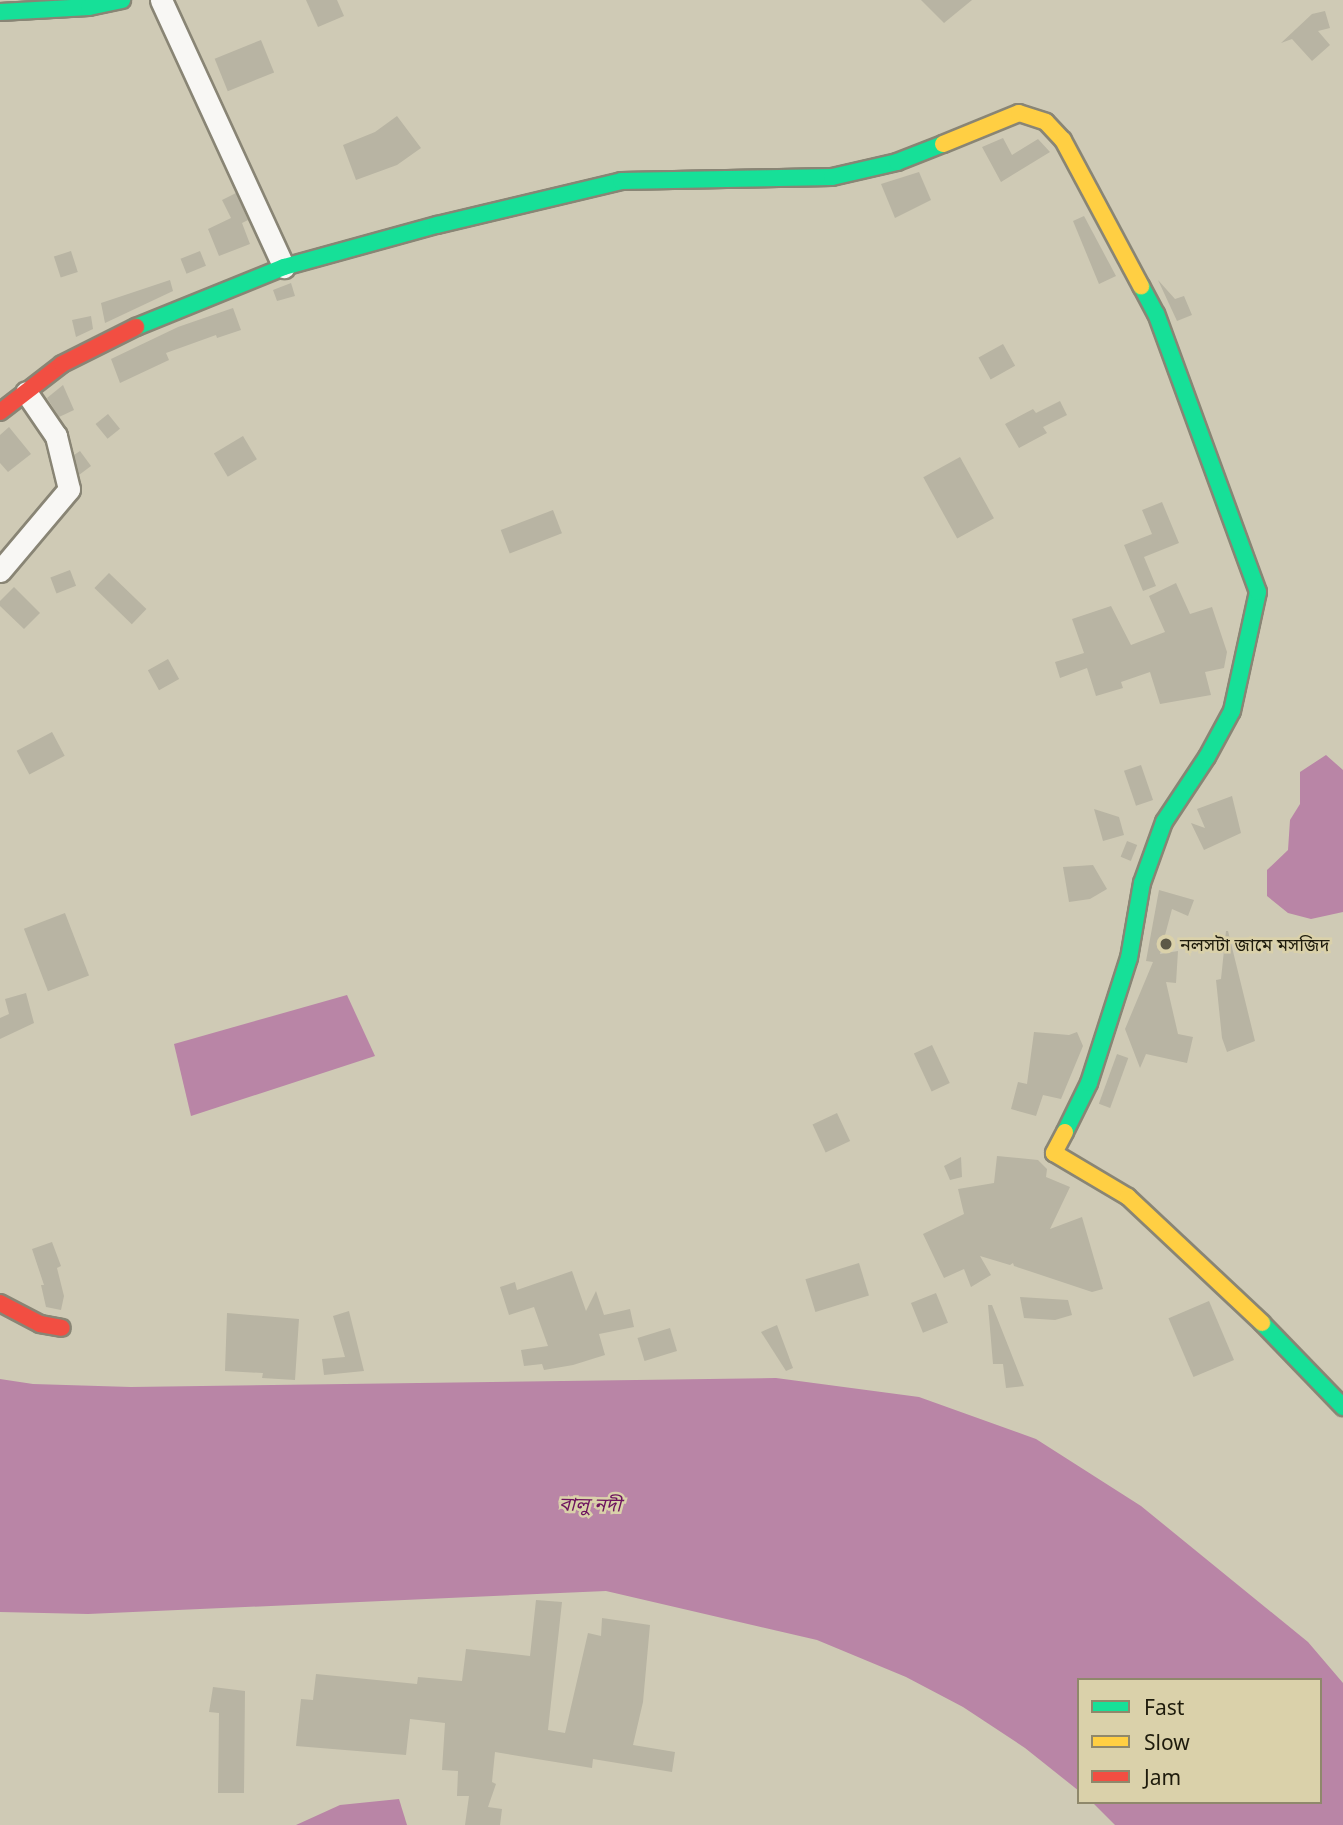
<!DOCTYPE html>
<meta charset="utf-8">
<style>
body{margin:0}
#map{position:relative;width:1343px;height:1825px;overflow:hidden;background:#cfcab5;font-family:"Noto Sans","Noto Sans Bengali",sans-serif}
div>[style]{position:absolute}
.water>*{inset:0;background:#b985a6}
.building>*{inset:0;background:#b8b4a3;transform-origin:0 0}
.roads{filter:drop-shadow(2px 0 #898575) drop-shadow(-2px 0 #898575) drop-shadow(0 2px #898575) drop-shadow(0 -2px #898575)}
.street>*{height:21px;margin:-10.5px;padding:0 10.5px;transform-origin:10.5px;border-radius:10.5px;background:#f8f7f4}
.fast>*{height:16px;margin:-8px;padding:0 8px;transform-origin:8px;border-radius:8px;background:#16e098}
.slow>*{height:16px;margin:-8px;padding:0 8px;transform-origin:8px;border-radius:8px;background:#ffcf43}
.jam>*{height:16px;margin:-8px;padding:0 8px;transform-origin:8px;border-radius:8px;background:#f24e42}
.dots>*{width:19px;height:19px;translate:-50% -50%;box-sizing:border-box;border:4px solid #dad1aa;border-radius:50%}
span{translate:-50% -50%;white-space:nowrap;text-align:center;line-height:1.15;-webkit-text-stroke:5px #dad1aa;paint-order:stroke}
.poi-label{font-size:18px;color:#1e1b0c}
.left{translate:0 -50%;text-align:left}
.water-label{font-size:19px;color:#6d135e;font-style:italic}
.legend{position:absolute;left:1077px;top:1678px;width:245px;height:126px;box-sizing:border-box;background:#dad1aa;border:2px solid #8f886b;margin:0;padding:9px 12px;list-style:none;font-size:21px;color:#1e1b0c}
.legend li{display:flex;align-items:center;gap:14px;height:35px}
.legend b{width:35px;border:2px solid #8f886b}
</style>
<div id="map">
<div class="water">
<div style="clip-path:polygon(1326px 755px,1343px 770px,1343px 912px,1311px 919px,1288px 913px,1267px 896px,1267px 870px,1288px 850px,1290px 820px,1300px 804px,1300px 772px)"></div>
<div style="clip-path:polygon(347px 995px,375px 1056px,191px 1116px,174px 1044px)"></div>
<div style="clip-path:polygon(776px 1378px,919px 1397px,1036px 1439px,1141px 1506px,1308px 1642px,1343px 1683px,1343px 1825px,1115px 1825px,1092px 1802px,1320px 1802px,1320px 1680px,1079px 1680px,1079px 1791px,1025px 1748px,963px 1707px,906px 1677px,817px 1640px,606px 1591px,88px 1614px,0 1612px,0 1379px,33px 1384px,131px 1387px)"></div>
<div style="clip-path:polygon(399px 1799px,407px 1825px,296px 1825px,340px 1805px)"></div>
</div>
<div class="building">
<div style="clip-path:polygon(306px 0,337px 0,344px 16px,318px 27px)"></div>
<div style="clip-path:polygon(921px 0,972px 0,944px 23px)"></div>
<div style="clip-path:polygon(1325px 11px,1330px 28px,1318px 31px,1330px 45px,1312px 61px,1292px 39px,1281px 43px,1312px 14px)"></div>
<div style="left:261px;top:40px;width:35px;height:50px;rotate:68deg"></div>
<div style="clip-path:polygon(397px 116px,421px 148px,397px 165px,356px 180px,343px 145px,375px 132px)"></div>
<div style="clip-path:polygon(1003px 138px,1012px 155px,1038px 139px,1050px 152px,1001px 182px,982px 147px)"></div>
<div style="clip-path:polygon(919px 172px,931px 200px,895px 218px,881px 184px)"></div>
<div style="clip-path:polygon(236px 193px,248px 220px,242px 223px,250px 244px,219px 256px,208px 229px,231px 218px,222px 200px)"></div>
<div style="clip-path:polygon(1084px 216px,1116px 276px,1099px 284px,1073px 221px)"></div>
<div style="left:71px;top:251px;width:22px;height:18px;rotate:72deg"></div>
<div style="left:200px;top:251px;width:16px;height:21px;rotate:68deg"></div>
<div style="clip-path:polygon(170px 280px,173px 291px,105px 323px,101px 303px)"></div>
<div style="clip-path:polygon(1158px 280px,1175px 299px,1184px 296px,1192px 315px,1177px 321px)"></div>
<div style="clip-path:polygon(291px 283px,295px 296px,277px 301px,273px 290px)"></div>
<div style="clip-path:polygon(233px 308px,241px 330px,217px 338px,216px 335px,166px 353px,169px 360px,120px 383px,111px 359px,178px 327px)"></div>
<div style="clip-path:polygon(91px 316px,93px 329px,76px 337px,72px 320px)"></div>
<div style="left:1003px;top:344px;width:25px;height:28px;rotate:61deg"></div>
<div style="clip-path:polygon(63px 385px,74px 410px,59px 417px,47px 398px)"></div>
<div style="clip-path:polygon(1060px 401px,1067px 415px,1043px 427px,1047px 433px,1019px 448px,1005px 424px,1033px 409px,1036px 413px)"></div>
<div style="left:108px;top:414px;width:19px;height:16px;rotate:51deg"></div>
<div style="clip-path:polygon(9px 427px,31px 454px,8px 472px,0 463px,0 435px)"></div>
<div style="left:243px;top:436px;width:27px;height:34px;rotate:59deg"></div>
<div style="clip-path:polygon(80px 451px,91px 466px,79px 475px,74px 455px)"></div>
<div style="left:960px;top:457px;width:70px;height:42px;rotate:61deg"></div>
<div style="clip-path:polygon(1162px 502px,1179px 543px,1144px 557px,1156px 586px,1143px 591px,1124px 545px,1152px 534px,1142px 510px)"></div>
<div style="left:553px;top:510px;width:25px;height:56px;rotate:69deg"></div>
<div style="left:70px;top:570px;width:17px;height:21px;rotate:69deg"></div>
<div style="left:109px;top:573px;width:52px;height:21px;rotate:44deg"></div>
<div style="clip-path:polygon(1176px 583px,1190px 614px,1212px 607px,1227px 652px,1224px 668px,1205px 672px,1211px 695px,1160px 704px,1150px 672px,1121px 682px,1123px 688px,1096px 696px,1087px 668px,1060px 678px,1055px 662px,1084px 653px,1072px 619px,1111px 606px,1131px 645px,1165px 632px,1149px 596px)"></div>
<div style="clip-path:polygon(14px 587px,40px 613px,24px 629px,0 606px,0 601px)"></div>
<div style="left:168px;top:659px;width:23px;height:23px;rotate:61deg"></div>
<div style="left:52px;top:732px;width:27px;height:40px;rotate:62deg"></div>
<div style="left:1141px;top:765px;width:37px;height:18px;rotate:71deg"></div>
<div style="clip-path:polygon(1232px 796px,1241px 833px,1204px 850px,1191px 823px,1205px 828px,1197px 809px)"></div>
<div style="clip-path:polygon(1094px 809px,1119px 817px,1124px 835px,1103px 841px)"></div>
<div style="left:1127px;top:841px;width:11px;height:17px;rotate:22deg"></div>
<div style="clip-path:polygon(1093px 865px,1107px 889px,1090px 899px,1069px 902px,1063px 867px)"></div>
<div style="clip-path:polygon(1159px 890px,1194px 900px,1188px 916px,1172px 909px,1160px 954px,1178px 951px,1176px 983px,1166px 982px,1178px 1034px,1193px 1037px,1187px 1063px,1146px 1054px,1140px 1068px,1125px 1029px,1153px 962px,1146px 961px)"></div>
<div style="left:65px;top:913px;width:67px;height:44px;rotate:69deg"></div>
<div style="clip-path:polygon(1226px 931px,1228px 931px,1255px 1041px,1227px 1052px,1222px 1038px,1216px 980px,1221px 979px)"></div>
<div style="clip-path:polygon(26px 993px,34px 1023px,0 1039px,0 1018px,9px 1014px,5px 999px)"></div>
<div style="clip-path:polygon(1034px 1032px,1069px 1035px,1077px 1032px,1083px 1046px,1061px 1099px,1043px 1095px,1036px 1116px,1011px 1109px,1018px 1082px,1027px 1084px)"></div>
<div style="left:932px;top:1045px;width:42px;height:20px;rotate:65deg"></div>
<div style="left:1117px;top:1054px;width:12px;height:53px;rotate:20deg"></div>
<div style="left:837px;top:1113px;width:31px;height:27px;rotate:65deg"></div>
<div style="clip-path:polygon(997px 1156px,1038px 1160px,1047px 1169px,1046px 1177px,1070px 1187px,1050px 1229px,1082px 1217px,1103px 1289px,1092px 1292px,1014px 1266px,1013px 1263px,1010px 1265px,980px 1256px,991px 1275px,971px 1287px,964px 1269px,944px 1278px,923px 1234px,964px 1214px,958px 1189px,994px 1183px)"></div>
<div style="clip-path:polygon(961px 1157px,962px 1177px,950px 1180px,944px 1166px)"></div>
<div style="clip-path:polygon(52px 1242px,61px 1266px,57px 1268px,64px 1296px,61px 1310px,46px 1307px,41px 1285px,44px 1285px,32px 1249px)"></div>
<div style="left:859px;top:1263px;width:34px;height:56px;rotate:73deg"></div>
<div style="clip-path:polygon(572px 1271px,586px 1311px,596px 1291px,604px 1315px,630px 1309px,634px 1327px,599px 1334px,605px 1355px,573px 1365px,544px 1370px,542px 1364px,524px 1366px,521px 1350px,548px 1346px,534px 1307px,509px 1315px,500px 1287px,515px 1282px,517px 1290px)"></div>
<div style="left:936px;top:1293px;width:32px;height:27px;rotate:68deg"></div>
<div style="clip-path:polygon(1020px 1297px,1068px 1300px,1072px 1315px,1055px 1320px,1024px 1318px)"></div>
<div style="left:1209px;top:1301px;width:64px;height:44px;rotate:67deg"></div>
<div style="clip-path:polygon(988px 1305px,992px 1305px,1024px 1386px,1006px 1388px,1003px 1364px,993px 1364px)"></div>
<div style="clip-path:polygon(349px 1311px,364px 1371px,324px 1375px,322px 1359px,345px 1357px,333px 1316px)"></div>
<div style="clip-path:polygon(227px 1313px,299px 1319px,295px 1380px,262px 1378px,263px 1373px,225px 1371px)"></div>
<div style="clip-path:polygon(777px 1325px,793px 1368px,786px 1371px,761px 1332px)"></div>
<div style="left:670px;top:1328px;width:24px;height:34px;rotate:73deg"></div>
<div style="clip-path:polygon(536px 1600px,562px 1602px,548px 1730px,565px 1733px,588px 1633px,601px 1636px,602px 1618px,650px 1625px,643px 1702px,633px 1745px,675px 1752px,672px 1772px,593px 1759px,592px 1768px,495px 1752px,492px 1782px,496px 1784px,488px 1807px,502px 1809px,500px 1825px,465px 1825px,469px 1796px,457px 1796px,458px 1771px,442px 1770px,445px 1723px,410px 1719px,406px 1755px,296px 1746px,301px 1699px,313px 1700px,316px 1674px,417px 1684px,418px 1677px,462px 1681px,466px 1649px,530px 1656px)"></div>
<div style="clip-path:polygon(213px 1687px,245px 1691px,244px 1793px,218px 1793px,219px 1713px,209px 1712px)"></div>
</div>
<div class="roads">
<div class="street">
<div style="left:161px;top:0;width:294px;rotate:65.3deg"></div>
<div style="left:0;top:571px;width:107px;rotate:-49.9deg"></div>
<div style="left:69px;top:489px;width:55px;rotate:-103.8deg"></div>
<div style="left:56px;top:436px;width:53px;rotate:-124.3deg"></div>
</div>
<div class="fast">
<div style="left:0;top:12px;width:89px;rotate:-3.2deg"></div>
<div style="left:89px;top:7px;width:34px;rotate:-12deg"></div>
<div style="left:136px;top:327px;width:160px;rotate:-22.1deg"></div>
<div style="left:284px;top:267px;width:159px;rotate:-15.4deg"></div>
<div style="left:437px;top:225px;width:189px;rotate:-13.4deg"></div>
<div style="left:621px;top:181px;width:211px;rotate:-1.1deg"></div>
<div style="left:832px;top:177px;width:67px;rotate:-13deg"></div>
<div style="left:897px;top:162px;width:49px;rotate:-21.4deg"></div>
<div style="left:1065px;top:1132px;width:55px;rotate:-63.9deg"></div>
<div style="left:1089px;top:1083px;width:131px;rotate:-72.3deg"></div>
<div style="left:1129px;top:958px;width:76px;rotate:-80.2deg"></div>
<div style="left:1142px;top:883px;width:65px;rotate:-70.2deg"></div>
<div style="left:1164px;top:822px;width:78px;rotate:-56.5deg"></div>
<div style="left:1207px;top:757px;width:52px;rotate:-61.5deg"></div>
<div style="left:1232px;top:711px;width:122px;rotate:-77.7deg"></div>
<div style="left:1258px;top:592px;width:296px;rotate:-110.1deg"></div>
<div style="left:1156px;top:314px;width:32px;rotate:-118deg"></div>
<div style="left:1262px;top:1323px;width:117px;rotate:46deg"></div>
</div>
<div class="slow">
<div style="left:943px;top:144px;width:82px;rotate:-22.2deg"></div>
<div style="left:1019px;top:113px;width:28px;rotate:18deg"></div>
<div style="left:1046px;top:122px;width:25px;rotate:47deg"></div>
<div style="left:1063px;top:140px;width:166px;rotate:61.9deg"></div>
<div style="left:1065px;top:1132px;width:24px;rotate:118deg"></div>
<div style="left:1054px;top:1153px;width:86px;rotate:30.7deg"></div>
<div style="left:1128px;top:1197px;width:184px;rotate:43.2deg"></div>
</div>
<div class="jam">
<div style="left:0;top:412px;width:78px;rotate:-37.7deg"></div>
<div style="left:62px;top:364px;width:83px;rotate:-26.6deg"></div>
<div style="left:0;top:1303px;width:45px;rotate:27.7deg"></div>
<div style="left:40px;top:1324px;width:22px;rotate:10deg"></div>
</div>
</div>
<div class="dots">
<div style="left:1166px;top:944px;background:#5c5847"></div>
</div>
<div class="poi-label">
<span class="left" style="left:1180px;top:944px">নলসটা জামে মসজিদ</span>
</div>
<div class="water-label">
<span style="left:590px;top:1505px;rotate:1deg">বালু নদী</span>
</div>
<ul class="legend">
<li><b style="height:9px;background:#16e098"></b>Fast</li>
<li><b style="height:9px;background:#ffcf43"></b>Slow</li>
<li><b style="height:9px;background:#f24e42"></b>Jam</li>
</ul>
</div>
